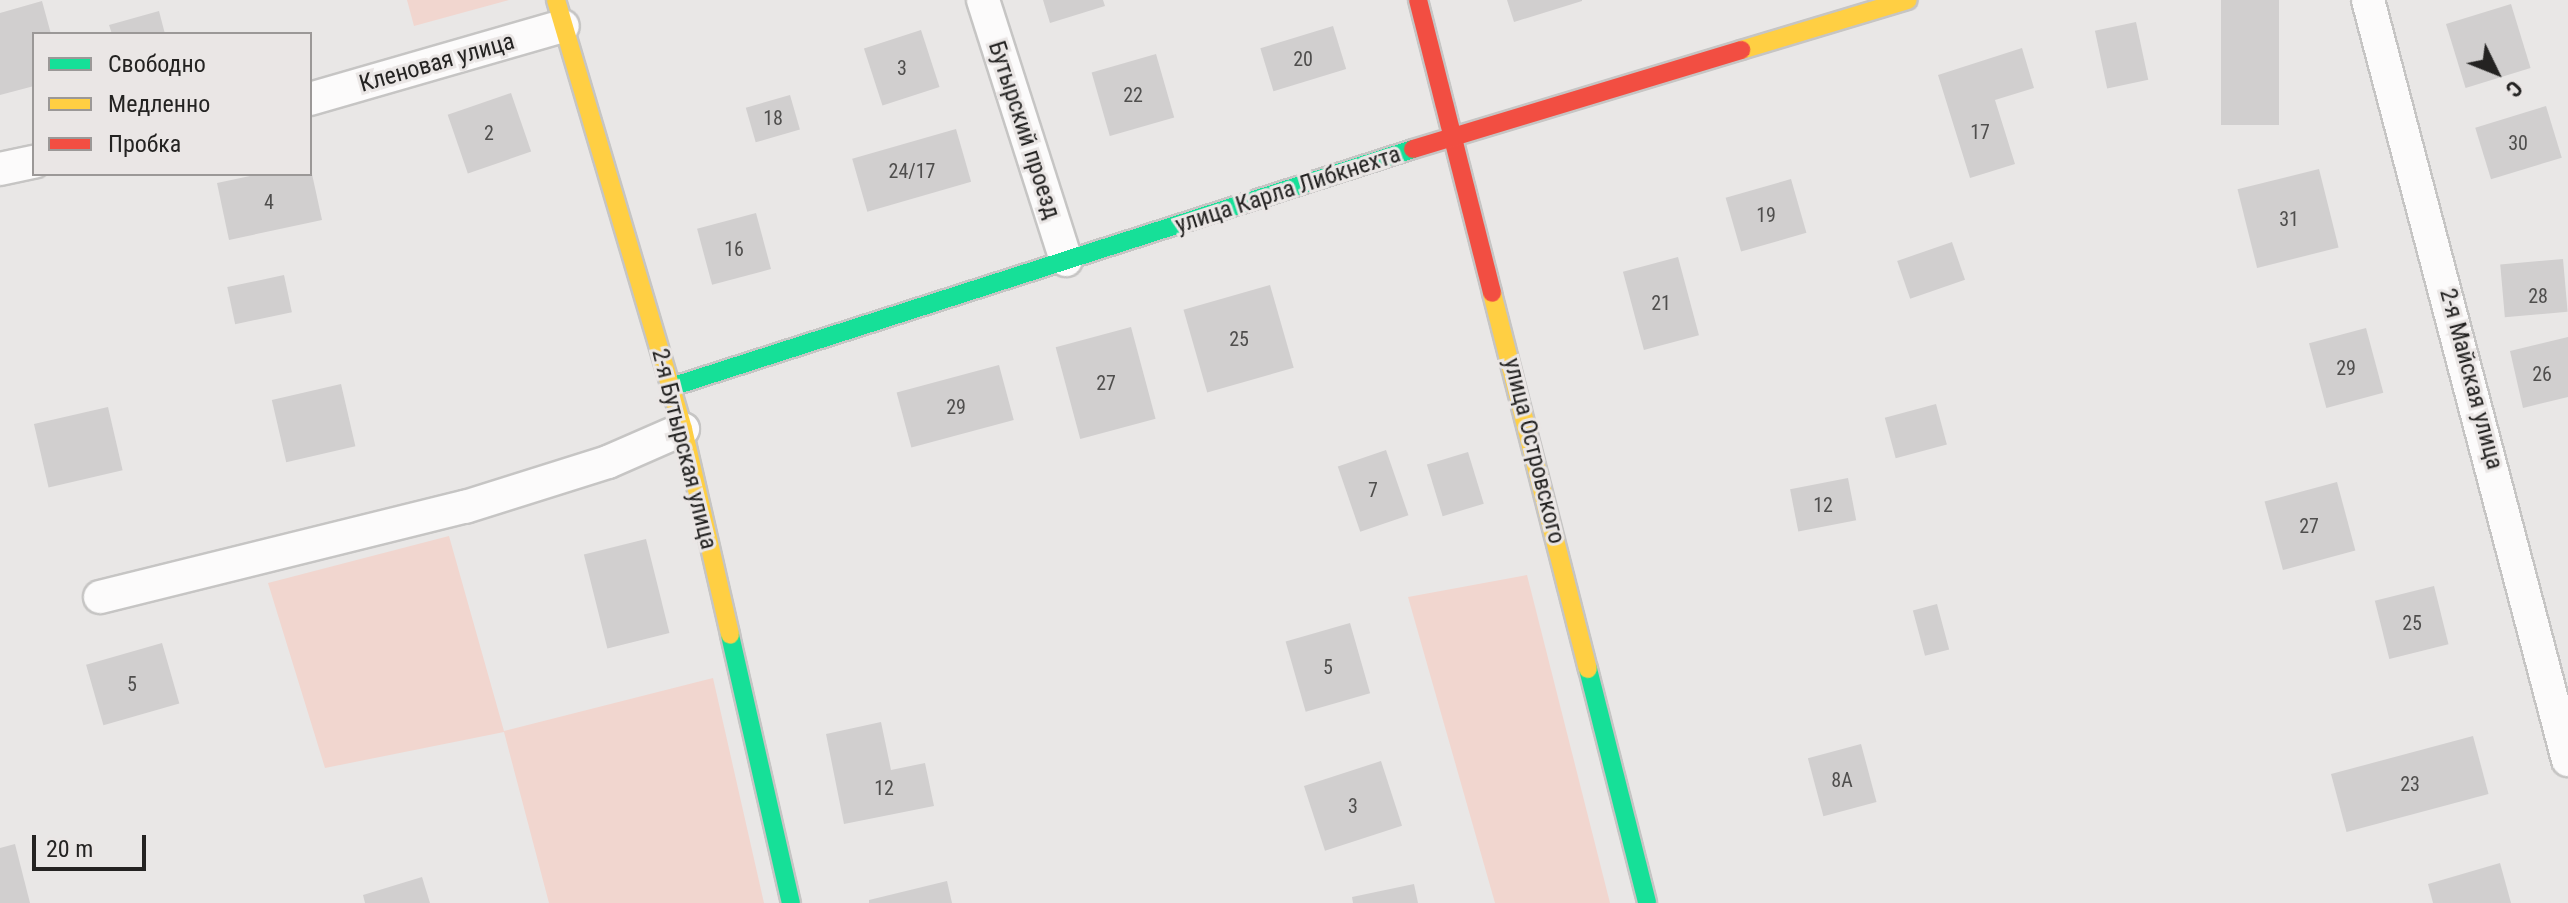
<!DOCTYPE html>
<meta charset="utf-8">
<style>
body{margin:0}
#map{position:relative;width:2568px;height:903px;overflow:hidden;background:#e9e7e6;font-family:"Roboto Condensed",sans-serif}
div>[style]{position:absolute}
.green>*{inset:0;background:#f1d6cf}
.building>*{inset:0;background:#d1cfcf;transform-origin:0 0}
.roads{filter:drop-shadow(2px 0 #c6c5c4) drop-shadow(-2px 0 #c6c5c4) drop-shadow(0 2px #c6c5c4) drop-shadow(0 -2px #c6c5c4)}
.street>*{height:32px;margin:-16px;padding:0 16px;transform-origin:16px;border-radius:16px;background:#fcfbfb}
.fast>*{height:18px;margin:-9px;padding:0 9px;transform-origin:9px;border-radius:9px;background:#16e098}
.slow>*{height:18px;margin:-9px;padding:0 9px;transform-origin:9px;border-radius:9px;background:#ffcf43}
.jam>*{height:18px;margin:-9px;padding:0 9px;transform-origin:9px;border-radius:9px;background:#f24e42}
span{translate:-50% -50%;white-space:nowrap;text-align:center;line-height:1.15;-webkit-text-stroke:6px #eae6e5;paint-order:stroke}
.number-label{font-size:20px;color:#4f4e4d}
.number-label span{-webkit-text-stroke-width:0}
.street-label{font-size:24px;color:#242322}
.legend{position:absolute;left:32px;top:32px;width:280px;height:144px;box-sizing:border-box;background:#eae6e5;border:2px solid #9b9897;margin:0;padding:10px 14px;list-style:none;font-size:24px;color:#242322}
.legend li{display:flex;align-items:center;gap:16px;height:40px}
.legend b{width:40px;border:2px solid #9b9897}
.north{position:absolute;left:2456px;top:32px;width:80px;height:80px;-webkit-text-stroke:6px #eae6e5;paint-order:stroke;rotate:133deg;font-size:22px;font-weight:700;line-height:32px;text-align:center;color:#242322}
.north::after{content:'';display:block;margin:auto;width:28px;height:36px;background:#242322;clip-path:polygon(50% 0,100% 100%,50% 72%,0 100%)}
.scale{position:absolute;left:32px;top:835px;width:114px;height:36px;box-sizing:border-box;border:4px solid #242322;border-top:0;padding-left:10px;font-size:24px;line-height:28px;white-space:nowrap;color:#242322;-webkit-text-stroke:6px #eae6e5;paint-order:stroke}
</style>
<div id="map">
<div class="green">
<div style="clip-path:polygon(407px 0,509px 0,414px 26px)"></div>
<div style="clip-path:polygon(449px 536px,504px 731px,713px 678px,764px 903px,549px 903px,504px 732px,325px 768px,268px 583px)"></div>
<div style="clip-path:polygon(1527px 575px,1610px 903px,1495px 903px,1408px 597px)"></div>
</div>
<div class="building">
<div style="clip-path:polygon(1043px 0,1103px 0,1105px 6px,1050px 23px)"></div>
<div style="clip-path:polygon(1507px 0,1582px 0,1582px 1px,1514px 22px)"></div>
<div style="left:2221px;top:0;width:58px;height:125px"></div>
<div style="clip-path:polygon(42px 1px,51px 34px,34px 34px,34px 86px,0 95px,0 13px)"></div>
<div style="left:2511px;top:4px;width:67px;height:68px;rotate:73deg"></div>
<div style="clip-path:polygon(159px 11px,165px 34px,112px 34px,109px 25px)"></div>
<div style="left:2136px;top:22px;width:59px;height:42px;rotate:78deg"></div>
<div style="left:1333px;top:26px;width:45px;height:76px;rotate:73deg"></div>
<div style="left:921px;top:30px;width:60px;height:60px;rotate:72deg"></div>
<div style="clip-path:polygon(2022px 48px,2034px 88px,1995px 100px,2015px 164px,1970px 178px,1938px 75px)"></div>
<div style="left:1156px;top:54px;width:66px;height:67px;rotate:74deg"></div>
<div style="left:511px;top:93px;width:62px;height:67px;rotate:71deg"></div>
<div style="left:790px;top:95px;width:36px;height:46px;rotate:74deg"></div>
<div style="left:2546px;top:106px;width:54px;height:74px;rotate:73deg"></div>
<div style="left:956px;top:129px;width:55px;height:108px;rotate:74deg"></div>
<div style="left:2319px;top:169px;width:81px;height:84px;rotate:76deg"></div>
<div style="clip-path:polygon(259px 174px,312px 174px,322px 220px,229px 240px,217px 183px)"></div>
<div style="left:1791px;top:179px;width:56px;height:68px;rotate:74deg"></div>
<div style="left:756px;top:213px;width:58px;height:61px;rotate:75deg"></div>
<div style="left:1952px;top:242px;width:40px;height:58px;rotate:71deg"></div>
<div style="left:1678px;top:257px;width:81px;height:57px;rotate:75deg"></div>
<div style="left:2563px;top:259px;width:53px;height:63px;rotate:85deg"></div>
<div style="left:284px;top:275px;width:38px;height:58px;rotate:78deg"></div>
<div style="left:1270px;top:285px;width:86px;height:90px;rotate:74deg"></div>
<div style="left:1131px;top:327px;width:95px;height:78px;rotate:75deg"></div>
<div style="left:2366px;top:328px;width:67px;height:59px;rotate:75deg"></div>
<div style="clip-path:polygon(2568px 337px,2568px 397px,2523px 408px,2510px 351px)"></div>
<div style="left:999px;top:365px;width:57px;height:106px;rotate:75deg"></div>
<div style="left:341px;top:384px;width:64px;height:71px;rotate:77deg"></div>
<div style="left:1936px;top:404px;width:42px;height:53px;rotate:75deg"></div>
<div style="left:108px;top:407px;width:65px;height:76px;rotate:77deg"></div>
<div style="left:1386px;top:450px;width:69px;height:51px;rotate:71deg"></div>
<div style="left:1468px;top:452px;width:54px;height:43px;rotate:73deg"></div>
<div style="left:1848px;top:478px;width:43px;height:59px;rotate:79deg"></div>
<div style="left:2337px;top:482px;width:71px;height:75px;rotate:75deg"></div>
<div style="left:646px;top:539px;width:97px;height:64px;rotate:76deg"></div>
<div style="left:2434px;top:586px;width:60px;height:61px;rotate:76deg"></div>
<div style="left:1937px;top:604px;width:47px;height:25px;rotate:75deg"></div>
<div style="left:1350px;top:623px;width:73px;height:67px;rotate:74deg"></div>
<div style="left:162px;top:643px;width:63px;height:79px;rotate:74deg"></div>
<div style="clip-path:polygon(881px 722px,891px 770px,925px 763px,934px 806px,844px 824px,826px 734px)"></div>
<div style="left:2473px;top:736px;width:60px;height:147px;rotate:75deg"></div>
<div style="left:1861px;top:744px;width:60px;height:55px;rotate:75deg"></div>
<div style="left:1381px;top:761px;width:68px;height:81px;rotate:72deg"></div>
<div style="clip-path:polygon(15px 844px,30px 903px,0 903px,0 848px)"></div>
<div style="clip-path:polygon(2500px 863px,2511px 903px,2433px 903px,2428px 884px)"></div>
<div style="clip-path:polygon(422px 877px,430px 903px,365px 903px,363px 895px)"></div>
<div style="clip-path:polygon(947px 881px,952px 903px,869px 903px,869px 900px)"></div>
<div style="clip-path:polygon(1414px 884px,1418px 903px,1353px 903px,1352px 897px)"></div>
</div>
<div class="roads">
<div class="street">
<div style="left:983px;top:0;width:273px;rotate:72.3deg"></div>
<div style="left:2368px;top:0;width:786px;rotate:75.26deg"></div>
<div style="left:310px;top:99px;width:263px;rotate:-16.1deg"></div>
<div style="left:0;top:169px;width:35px;rotate:-12deg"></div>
<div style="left:100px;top:597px;width:376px;rotate:-13.9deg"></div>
<div style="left:465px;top:507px;width:150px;rotate:-17.5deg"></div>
<div style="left:608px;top:462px;width:82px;rotate:-23.7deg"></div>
</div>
<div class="fast">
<div style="left:671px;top:387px;width:779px;rotate:-17.78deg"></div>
<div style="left:730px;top:635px;width:275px;rotate:77.2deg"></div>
<div style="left:1588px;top:669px;width:241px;rotate:75.8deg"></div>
</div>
<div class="slow">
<div style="left:556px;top:0;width:447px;rotate:73.5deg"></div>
<div style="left:683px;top:429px;width:211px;rotate:77.1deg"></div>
<div style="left:1741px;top:50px;width:174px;rotate:-16.7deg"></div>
<div style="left:1492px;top:293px;width:388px;rotate:75.7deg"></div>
</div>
<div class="jam">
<div style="left:1418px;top:0;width:302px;rotate:75.8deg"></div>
<div style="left:1413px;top:149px;width:343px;rotate:-16.8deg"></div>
</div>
</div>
<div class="number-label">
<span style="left:1303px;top:59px">20</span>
<span style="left:902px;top:68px">3</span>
<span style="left:1133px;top:95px">22</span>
<span style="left:773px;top:118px">18</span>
<span style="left:1980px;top:132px">17</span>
<span style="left:489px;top:133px">2</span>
<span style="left:2518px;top:143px">30</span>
<span style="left:912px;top:171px">24/17</span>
<span style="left:269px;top:202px">4</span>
<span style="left:1766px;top:215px">19</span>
<span style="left:2289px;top:219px">31</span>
<span style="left:734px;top:249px">16</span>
<span style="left:2538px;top:296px">28</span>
<span style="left:1661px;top:303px">21</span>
<span style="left:1239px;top:339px">25</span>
<span style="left:2346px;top:368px">29</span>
<span style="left:2542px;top:374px">26</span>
<span style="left:1106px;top:383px">27</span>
<span style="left:956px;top:407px">29</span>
<span style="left:1373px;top:490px">7</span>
<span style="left:1823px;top:505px">12</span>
<span style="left:2309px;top:526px">27</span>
<span style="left:2412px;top:623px">25</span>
<span style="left:1328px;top:667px">5</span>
<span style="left:132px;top:684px">5</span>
<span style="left:1842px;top:780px">8А</span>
<span style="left:2410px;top:784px">23</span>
<span style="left:884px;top:788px">12</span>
<span style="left:1353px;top:806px">3</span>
</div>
<div class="street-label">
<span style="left:437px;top:63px;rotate:-16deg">Кленовая улица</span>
<span style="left:1024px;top:130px;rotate:72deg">Бутырский проезд</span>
<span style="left:1288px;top:190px;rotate:-18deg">улица Карла Либкнехта</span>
<span style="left:2471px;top:379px;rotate:75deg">2-я Майская улица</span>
<span style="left:684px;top:449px;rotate:76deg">2-я Бутырская улица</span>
<span style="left:1534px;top:451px;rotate:76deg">улица Островского</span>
</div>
<ul class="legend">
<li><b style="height:10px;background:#16e098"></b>Свободно</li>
<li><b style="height:10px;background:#ffcf43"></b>Медленно</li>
<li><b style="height:10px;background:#f24e42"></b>Пробка</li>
</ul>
<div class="north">С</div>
<div class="scale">20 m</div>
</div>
